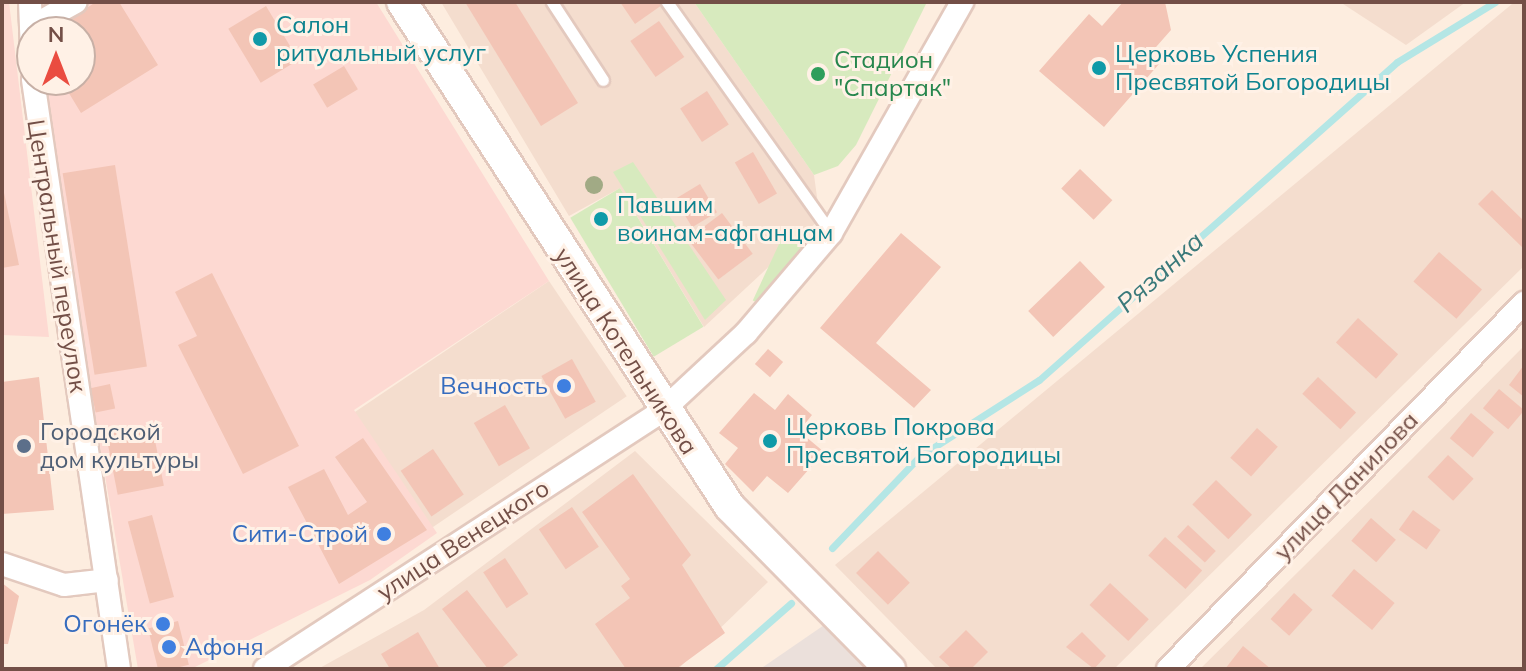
<!DOCTYPE html>
<meta charset="utf-8">
<style>
body{margin:0}
#map{position:relative;width:1526px;height:671px;overflow:hidden;background:#fdeddf;font-family:Mulish,sans-serif}
div>[style]{position:absolute}
.residential>*{inset:0;background:#f4ddce;transform-origin:0 0}
.commercial>*{inset:0;background:#fdd9d2}
.industrial>*{inset:0;background:#ebe0db}
.green>*{inset:0;background:#d7eabe;transform-origin:0 0}
.stream>*{height:7px;margin:-3.5px;padding:0 3.5px;transform-origin:3.5px;border-radius:3.5px;background:#b4e6e5}
.building>*{inset:0;background:#f3c5b6;transform-origin:0 0}
.roads{filter:drop-shadow(2px 0 #e3c9be) drop-shadow(-2px 0 #e3c9be) drop-shadow(0 2px #e3c9be) drop-shadow(0 -2px #e3c9be)}
.lane>*{height:11px;margin:-5.5px;padding:0 5.5px;transform-origin:5.5px;border-radius:5.5px;background:#fff}
.street>*{height:22px;margin:-11px;padding:0 11px;transform-origin:11px;border-radius:11px;background:#fff}
.secondary>*{height:30px;margin:-15px;padding:0 15px;transform-origin:15px;border-radius:15px;background:#fff}
.trees>*{width:18px;height:18px;margin:-9px;border-radius:50%;background:#a1aa85}
.dots>*{width:22px;height:22px;translate:-50% -50%;box-sizing:border-box;border:4px solid #fff1e6;border-radius:50%}
span{translate:-50% -50%;white-space:nowrap;text-align:center;line-height:1.15;-webkit-text-stroke:6px #fff1e6;paint-order:stroke}
.culture-label{font-size:24px;color:#0d838f}
.left{translate:0 -50%;text-align:left}
.leisure-label{font-size:24px;color:#27864d}
.street-label{font-size:24px;color:#734f47}
.shop-label{font-size:24px;color:#366cbe}
.right{translate:-100% -50%;text-align:right}
.service-label{font-size:24px;color:#4e5e75}
.water-label{font-size:26px;color:#3a797a;font-style:italic}
.frame{position:absolute;inset:0;border:4px solid #734f47;pointer-events:none}
.north{position:absolute;left:16px;top:16px;width:80px;height:80px;box-sizing:border-box;background:#fff1e6;border:2px solid #c7b0a6;border-radius:50%;rotate:0deg;font-size:22px;font-weight:700;line-height:32px;text-align:center;color:#734f47}
.north::after{content:'';display:block;margin:auto;width:28px;height:36px;background:#ea4c40;clip-path:polygon(50% 0,100% 100%,50% 72%,0 100%)}
</style>
<div id="map">
<div class="residential">
<div style="clip-path:polygon(441px 2px,694px 2px,814px 175px,820px 219px,704px 327px,620px 188px,569px 216px)"></div>
<div style="clip-path:polygon(1340px 2px,1466px 2px,1406px 45px)"></div>
<div style="clip-path:polygon(1524px 2px,1524px 266px,1114px 669px,937px 669px,835px 565px,1512px 4px)"></div>
<div style="left:549px;top:281px;width:139px;height:235px;rotate:56deg"></div>
<div style="clip-path:polygon(1524px 346px,1524px 669px,1200px 669px,1411px 460px)"></div>
<div style="clip-path:polygon(635px 451px,768px 582px,678px 669px,318px 669px,424px 610px)"></div>
</div>
<div class="commercial">
<div style="clip-path:polygon(2px 2px,9px 2px,49px 337px,2px 335px)"></div>
<div style="clip-path:polygon(76px 2px,376px 2px,549px 281px,354px 410px,437px 533px,370px 580px,191px 669px,138px 669px,53px 171px,45px 80px,80px 80px,80px 32px,40px 32px)"></div>
</div>
<div class="industrial">
<div style="clip-path:polygon(830px 621px,875px 669px,760px 669px)"></div>
</div>
<div class="green">
<div style="clip-path:polygon(694px 2px,927px 2px,856px 145px,838px 166px,814px 175px)"></div>
<div style="clip-path:polygon(633px 162px,726px 300px,705px 320px,613px 172px)"></div>
<div style="left:620px;top:188px;width:162px;height:58px;rotate:59deg"></div>
<div style="left:787px;top:227px;width:31px;height:81px;rotate:25deg"></div>
</div>
<div class="stream">
<div style="left:832px;top:548px;width:127px;rotate:-46.3deg"></div>
<div style="left:920px;top:456px;width:141px;rotate:-32.6deg"></div>
<div style="left:1039px;top:380px;width:479px;rotate:-41.6deg"></div>
<div style="left:1397px;top:62px;width:115px;rotate:-31.5deg"></div>
<div style="left:716px;top:669px;width:100px;rotate:-41.3deg"></div>
</div>
<div class="building">
<div style="clip-path:polygon(96px 2px,119px 2px,158px 65px,81px 113px,61px 80px,80px 80px,80px 32px,49px 32px)"></div>
<div style="clip-path:polygon(465px 2px,515px 2px,578px 103px,541px 126px)"></div>
<div style="clip-path:polygon(620px 2px,660px 2px,662px 5px,635px 24px)"></div>
<div style="clip-path:polygon(1123px 2px,1165px 2px,1171px 30px,1149px 55px,1159px 64px,1104px 127px,1039px 71px,1089px 14px,1102px 26px)"></div>
<div style="left:266px;top:6px;width:63px;height:44px;rotate:59deg"></div>
<div style="left:659px;top:21px;width:44px;height:35px;rotate:55deg"></div>
<div style="left:344px;top:66px;width:27px;height:36px;rotate:59deg"></div>
<div style="left:707px;top:91px;width:40px;height:32px;rotate:57deg"></div>
<div style="left:753px;top:152px;width:48px;height:21px;rotate:60deg"></div>
<div style="left:115px;top:165px;width:204px;height:53px;rotate:81deg"></div>
<div style="left:1080px;top:169px;width:45px;height:27px;rotate:44deg"></div>
<div style="clip-path:polygon(2px 183px,19px 265px,2px 268px)"></div>
<div style="left:700px;top:184px;width:33px;height:29px;rotate:59deg"></div>
<div style="clip-path:polygon(1492px 190px,1524px 221px,1524px 249px,1478px 204px)"></div>
<div style="left:722px;top:213px;width:51px;height:43px;rotate:53deg"></div>
<div style="clip-path:polygon(901px 233px,941px 267px,876px 343px,931px 390px,914px 408px,820px 328px)"></div>
<div style="left:1439px;top:252px;width:57px;height:39px;rotate:41deg"></div>
<div style="left:1080px;top:261px;width:36px;height:72px;rotate:46deg"></div>
<div style="clip-path:polygon(212px 273px,299px 446px,243px 474px,178px 345px,197px 336px,175px 292px)"></div>
<div style="left:1358px;top:318px;width:54px;height:33px;rotate:42deg"></div>
<div style="left:768px;top:349px;width:20px;height:20px;rotate:41deg"></div>
<div style="left:572px;top:359px;width:49px;height:35px;rotate:61deg"></div>
<div style="clip-path:polygon(1524px 365px,1524px 397px,1509px 385px)"></div>
<div style="clip-path:polygon(39px 377px,54px 510px,2px 514px,2px 382px)"></div>
<div style="left:1318px;top:377px;width:52px;height:23px;rotate:43deg"></div>
<div style="left:110px;top:384px;width:25px;height:20px;rotate:78deg"></div>
<div style="left:1499px;top:389px;width:33px;height:25px;rotate:40deg"></div>
<div style="clip-path:polygon(754px 393px,775px 410px,788px 394px,812px 415px,799px 431px,824px 452px,788px 493px,767px 476px,753px 492px,725px 464px,738px 448px,719px 433px)"></div>
<div style="left:505px;top:405px;width:50px;height:36px;rotate:60deg"></div>
<div style="left:1471px;top:413px;width:30px;height:33px;rotate:40deg"></div>
<div style="left:152px;top:425px;width:62px;height:47px;rotate:79deg"></div>
<div style="left:1257px;top:428px;width:28px;height:40px;rotate:42deg"></div>
<div style="clip-path:polygon(363px 438px,427px 530px,339px 584px,288px 487px,324px 469px,348px 515px,367px 502px,335px 457px)"></div>
<div style="left:433px;top:449px;width:55px;height:39px;rotate:56deg"></div>
<div style="left:1448px;top:455px;width:35px;height:30px;rotate:43deg"></div>
<div style="clip-path:polygon(633px 474px,691px 555px,682px 565px,725px 633px,676px 669px,626px 669px,595px 624px,630px 598px,621px 586px,630px 579px,582px 512px)"></div>
<div style="left:1216px;top:480px;width:50px;height:34px;rotate:44deg"></div>
<div style="left:572px;top:507px;width:48px;height:40px;rotate:56deg"></div>
<div style="left:1413px;top:510px;width:34px;height:24px;rotate:36deg"></div>
<div style="left:152px;top:515px;width:85px;height:25px;rotate:75deg"></div>
<div style="left:1371px;top:518px;width:33px;height:30px;rotate:41deg"></div>
<div style="left:1188px;top:525px;width:38px;height:16px;rotate:43deg"></div>
<div style="left:1165px;top:537px;width:50px;height:25px;rotate:42deg"></div>
<div style="left:878px;top:551px;width:45px;height:31px;rotate:45deg"></div>
<div style="left:505px;top:558px;width:43px;height:26px;rotate:57deg"></div>
<div style="left:1354px;top:569px;width:53px;height:35px;rotate:40deg"></div>
<div style="clip-path:polygon(2px 583px,19px 596px,8px 644px,2px 644px)"></div>
<div style="left:1110px;top:583px;width:53px;height:30px;rotate:43deg"></div>
<div style="clip-path:polygon(467px 590px,518px 655px,500px 669px,488px 669px,442px 609px)"></div>
<div style="left:1294px;top:593px;width:25px;height:35px;rotate:42deg"></div>
<div style="left:178px;top:621px;width:45px;height:31px;rotate:76deg"></div>
<div style="clip-path:polygon(966px 630px,988px 652px,971px 669px,952px 669px,939px 657px)"></div>
<div style="clip-path:polygon(418px 632px,440px 669px,390px 669px,381px 654px)"></div>
<div style="clip-path:polygon(1082px 632px,1106px 656px,1094px 669px,1066px 647px)"></div>
<div style="clip-path:polygon(1243px 646px,1271px 669px,1225px 669px)"></div>
</div>
<div class="roads">
<div class="lane">
<div style="left:552px;top:2px;width:93px;rotate:56.8deg"></div>
<div style="left:667px;top:2px;width:283px;rotate:54.6deg"></div>
</div>
<div class="street">
<div style="left:30px;top:2px;width:50px;rotate:87.7deg"></div>
<div style="left:31px;top:27px;width:51px;rotate:-29.1deg"></div>
<div style="left:33px;top:80px;width:595px;rotate:81.69deg"></div>
<div style="left:2px;top:564px;width:65px;rotate:18.7deg"></div>
<div style="left:64px;top:585px;width:43px;rotate:-6.6deg"></div>
<div style="left:265px;top:669px;width:473px;rotate:-33deg"></div>
<div style="left:662px;top:411px;width:115px;rotate:-42.9deg"></div>
<div style="left:746px;top:333px;width:131px;rotate:-49.6deg"></div>
<div style="left:831px;top:233px;width:266px;rotate:-60.4deg"></div>
<div style="left:1168px;top:669px;width:511px;rotate:-45.79deg"></div>
</div>
<div class="secondary">
<div style="left:402px;top:2px;width:602px;rotate:57deg"></div>
<div style="left:730px;top:507px;width:228px;rotate:45.4deg"></div>
</div>
</div>
<div class="trees">
<div style="left:594px;top:185px"></div>
</div>
<div class="dots">
<div style="left:260px;top:39px;background:#0f9aa8"></div>
<div style="left:1099px;top:68px;background:#0f9aa8"></div>
<div style="left:818px;top:74px;background:#2e9e5b"></div>
<div style="left:601px;top:219px;background:#0f9aa8"></div>
<div style="left:564px;top:386px;background:#3f7fe0"></div>
<div style="left:770px;top:441px;background:#0f9aa8"></div>
<div style="left:24px;top:446px;background:#5c6f8a"></div>
<div style="left:384px;top:534px;background:#3f7fe0"></div>
<div style="left:163px;top:624px;background:#3f7fe0"></div>
<div style="left:169px;top:647px;background:#3f7fe0"></div>
</div>
<div class="culture-label">
<span class="left" style="left:276px;top:39px">Салон<br>ритуальный услуг</span>
<span class="left" style="left:1115px;top:68px">Церковь Успения<br>Пресвятой Богородицы</span>
<span class="left" style="left:617px;top:219px">Павшим<br>воинам-афганцам</span>
<span class="left" style="left:786px;top:441px">Церковь Покрова<br>Пресвятой Богородицы</span>
</div>
<div class="leisure-label">
<span class="left" style="left:834px;top:74px">Стадион<br>"Спартак"</span>
</div>
<div class="street-label">
<span style="left:57px;top:256px;rotate:81deg">Центральный переулок</span>
<span style="left:626px;top:351px;rotate:57deg">улица Котельникова</span>
<span style="left:1346px;top:486px;rotate:-46deg">улица Данилова</span>
<span style="left:463px;top:540px;rotate:-33deg">улица Венецкого</span>
</div>
<div class="shop-label">
<span class="right" style="left:548px;top:386px">Вечность</span>
<span class="right" style="left:368px;top:534px">Сити-Строй</span>
<span class="right" style="left:147px;top:624px">Огонёк</span>
<span class="left" style="left:185px;top:647px">Афоня</span>
</div>
<div class="service-label">
<span class="left" style="left:40px;top:446px">Городской<br>дом культуры</span>
</div>
<div class="water-label">
<span style="left:1160px;top:272px;rotate:-42deg">Рязанка</span>
</div>
<div class="frame"></div>
<div class="north">N</div>
</div>
